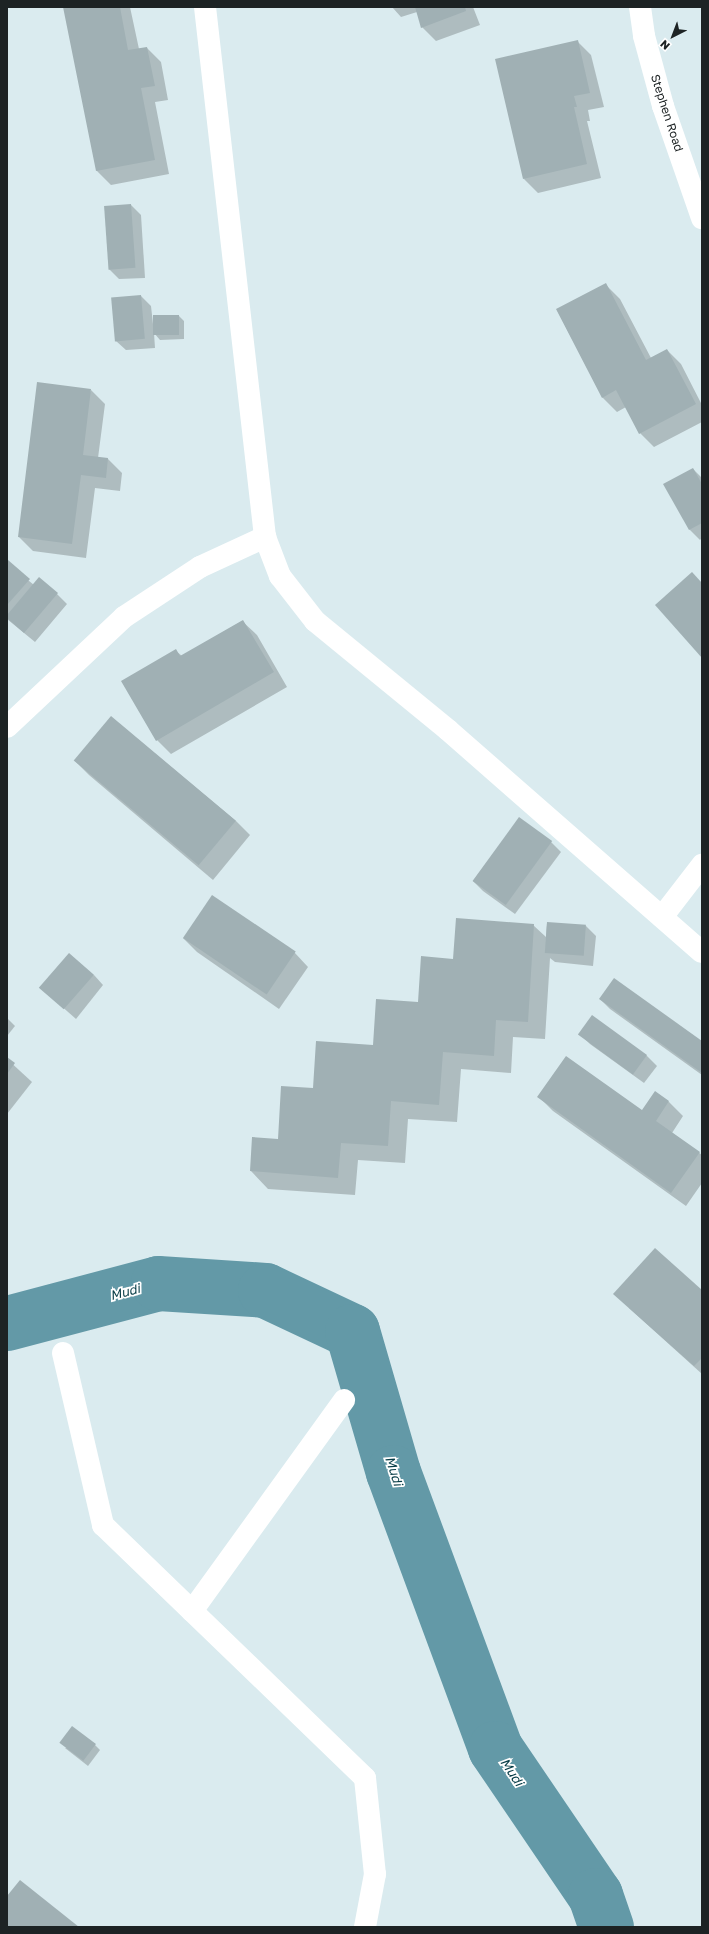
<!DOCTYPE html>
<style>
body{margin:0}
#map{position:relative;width:709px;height:1934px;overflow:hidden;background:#daebef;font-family:"Golos Text",sans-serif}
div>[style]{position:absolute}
.shadow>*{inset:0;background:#0003}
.river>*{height:55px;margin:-27.5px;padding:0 27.5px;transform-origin:27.5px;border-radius:27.5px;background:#6399a7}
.building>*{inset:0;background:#a0b0b4;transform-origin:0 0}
.street>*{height:22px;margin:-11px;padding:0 11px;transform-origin:11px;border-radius:11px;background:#fff}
span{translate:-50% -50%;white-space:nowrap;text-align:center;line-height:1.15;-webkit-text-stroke:3.5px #fff;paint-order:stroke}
.street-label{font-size:12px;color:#1d2324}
.water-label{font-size:13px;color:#063c46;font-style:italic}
.frame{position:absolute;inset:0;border:8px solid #1d2324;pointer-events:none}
.north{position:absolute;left:653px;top:16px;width:40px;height:40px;-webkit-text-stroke:3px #fff;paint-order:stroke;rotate:222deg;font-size:11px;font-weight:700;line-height:16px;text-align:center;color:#1d2324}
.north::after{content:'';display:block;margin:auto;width:14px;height:18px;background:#1d2324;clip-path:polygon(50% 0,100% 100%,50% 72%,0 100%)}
</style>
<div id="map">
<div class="shadow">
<div style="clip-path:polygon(64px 7px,130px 7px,139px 49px,147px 48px,161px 62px,168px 100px,155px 102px,169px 174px,111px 185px,97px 171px)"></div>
<div style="clip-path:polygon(392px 7px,473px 7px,480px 25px,436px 41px,422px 27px,417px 12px,401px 17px)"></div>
<div style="clip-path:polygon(577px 41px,591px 55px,604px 107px,588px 110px,590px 121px,587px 121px,601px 178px,538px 193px,524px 179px)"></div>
<div style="clip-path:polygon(131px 205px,141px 215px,145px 278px,119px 279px,109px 269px)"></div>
<div style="clip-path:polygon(606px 285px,620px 299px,651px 358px,667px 350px,681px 364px,702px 405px,702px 422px,654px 447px,640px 433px,626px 407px,617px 412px,603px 398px,557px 310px)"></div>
<div style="clip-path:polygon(141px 296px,151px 306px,153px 324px,179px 316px,184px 321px,184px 339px,160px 340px,154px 333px,155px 348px,126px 350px,116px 341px)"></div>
<div style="clip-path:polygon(91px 390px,105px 404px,98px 458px,108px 459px,122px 473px,120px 491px,95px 488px,86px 558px,33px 551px,19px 537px)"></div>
<div style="clip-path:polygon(693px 469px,702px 478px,702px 538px,700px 540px,690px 530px,665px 485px)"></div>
<div style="clip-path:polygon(7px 563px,34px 585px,57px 594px,67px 604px,35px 642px,7px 619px)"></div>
<div style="clip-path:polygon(242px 621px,257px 635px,287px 687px,171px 754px,157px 740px,176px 651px,182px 656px)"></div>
<div style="clip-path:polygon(111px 717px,236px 821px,250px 835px,213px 880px,89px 775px,75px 761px)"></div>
<div style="clip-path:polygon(519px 819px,551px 842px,561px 852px,515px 914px,483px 891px,473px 881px)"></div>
<div style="clip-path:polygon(547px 923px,586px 926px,596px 936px,593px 966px,555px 962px,550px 958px,545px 1039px,513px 1037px,511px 1073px,461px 1069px,457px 1122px,408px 1119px,405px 1163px,358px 1160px,355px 1195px,268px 1189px,251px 1171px,279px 1140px,314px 1089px,374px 1046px,419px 1003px,454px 960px,533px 925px,546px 937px)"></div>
<div style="clip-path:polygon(183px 938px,294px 952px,308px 967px,279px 1009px,197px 952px)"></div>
<div style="clip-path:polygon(94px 975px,103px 985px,76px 1019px,41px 988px)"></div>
<div style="clip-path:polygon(600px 999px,702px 1042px,702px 1075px,610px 1009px)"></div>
<div style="clip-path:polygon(592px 1017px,647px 1056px,657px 1066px,644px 1083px,590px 1044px,580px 1034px)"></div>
<div style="clip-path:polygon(7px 1018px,15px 1026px,7px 1036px)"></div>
<div style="clip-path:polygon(7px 1059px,32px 1082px,7px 1114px)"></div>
<div style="clip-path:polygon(656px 1093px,669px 1102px,683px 1116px,672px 1133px,702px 1155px,702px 1183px,686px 1206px,553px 1111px,539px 1097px,642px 1111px)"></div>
<div style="clip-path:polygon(702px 1291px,702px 1374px,629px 1308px)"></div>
<div style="clip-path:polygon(95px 1745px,100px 1750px,88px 1766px,65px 1748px)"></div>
</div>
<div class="river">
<div style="left:7px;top:1323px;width:156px;rotate:-14.8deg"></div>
<div style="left:158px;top:1283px;width:107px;rotate:3.7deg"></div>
<div style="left:265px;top:1290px;width:96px;rotate:25.2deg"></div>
<div style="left:352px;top:1331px;width:147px;rotate:73.8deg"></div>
<div style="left:393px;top:1472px;width:294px;rotate:69.7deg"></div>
<div style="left:495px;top:1748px;width:178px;rotate:55.8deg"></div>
<div style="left:595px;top:1895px;width:34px;rotate:71deg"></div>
</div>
<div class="building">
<div style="clip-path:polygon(63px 7px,120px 7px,128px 50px,147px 47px,155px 86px,141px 88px,155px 160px,96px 171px)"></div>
<div style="clip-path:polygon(415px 7px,465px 7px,466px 11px,421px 28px)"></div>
<div style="clip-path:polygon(578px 40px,590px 93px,574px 96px,577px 107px,574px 107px,587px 164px,523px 179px,495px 59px)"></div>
<div style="left:131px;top:204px;width:64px;height:27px;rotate:86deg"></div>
<div style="clip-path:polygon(606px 283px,646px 360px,667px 349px,696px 404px,639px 434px,616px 390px,602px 398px,556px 309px)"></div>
<div style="left:141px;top:295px;width:44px;height:30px;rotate:85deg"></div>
<div style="left:153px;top:315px;width:26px;height:20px"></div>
<div style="clip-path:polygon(37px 382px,91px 389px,83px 455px,108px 458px,106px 478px,81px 475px,72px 544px,18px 537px)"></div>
<div style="clip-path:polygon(693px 468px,702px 484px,702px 523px,689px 530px,663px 484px)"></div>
<div style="clip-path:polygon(8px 560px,30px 579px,7px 605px,7px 562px)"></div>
<div style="clip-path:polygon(692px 572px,702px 583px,702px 658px,655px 605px)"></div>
<div style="clip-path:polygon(39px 577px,58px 593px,24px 633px,7px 618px,7px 615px)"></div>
<div style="clip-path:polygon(243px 620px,274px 672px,156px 741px,121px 681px,176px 649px,180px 656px)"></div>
<div style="left:111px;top:716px;width:163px;height:58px;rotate:40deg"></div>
<div style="left:519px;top:817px;width:41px;height:79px;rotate:36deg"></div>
<div style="left:212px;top:895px;width:101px;height:52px;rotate:34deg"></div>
<div style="clip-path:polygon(456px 918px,534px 924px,528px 1022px,496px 1020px,494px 1056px,443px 1052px,439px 1105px,391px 1101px,388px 1146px,341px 1143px,338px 1178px,250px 1171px,252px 1137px,278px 1139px,281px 1086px,313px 1088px,316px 1041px,373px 1045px,376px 999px,418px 1002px,421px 956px,453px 959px)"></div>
<div style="left:547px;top:922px;width:39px;height:31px;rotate:4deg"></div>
<div style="left:69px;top:953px;width:33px;height:46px;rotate:41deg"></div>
<div style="clip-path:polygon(614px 978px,702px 1041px,702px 1073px,599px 999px)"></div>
<div style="left:592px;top:1015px;width:68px;height:24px;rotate:36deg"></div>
<div style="clip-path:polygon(566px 1056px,642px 1110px,655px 1091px,669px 1101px,656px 1121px,700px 1152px,671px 1193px,537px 1097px)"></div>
<div style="clip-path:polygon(7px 1057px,15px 1063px,7px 1074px)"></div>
<div style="clip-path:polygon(655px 1248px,702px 1290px,702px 1358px,694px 1366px,613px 1294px)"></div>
<div style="left:72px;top:1726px;width:30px;height:21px;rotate:37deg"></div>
<div style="clip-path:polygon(20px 1880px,79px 1927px,7px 1927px,7px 1896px)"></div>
</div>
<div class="street">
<div style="left:205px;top:7px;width:533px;rotate:83.54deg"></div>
<div style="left:265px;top:537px;width:42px;rotate:69deg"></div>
<div style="left:280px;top:576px;width:57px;rotate:52.1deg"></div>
<div style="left:315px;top:621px;width:172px;rotate:39.3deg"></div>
<div style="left:448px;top:730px;width:337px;rotate:41.2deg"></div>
<div style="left:640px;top:7px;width:29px;rotate:82deg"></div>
<div style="left:644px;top:36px;width:73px;rotate:74.8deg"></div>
<div style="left:663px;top:106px;width:119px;rotate:70.8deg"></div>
<div style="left:7px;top:727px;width:161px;rotate:-43.2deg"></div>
<div style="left:124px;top:617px;width:91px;rotate:-33.3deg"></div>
<div style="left:200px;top:567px;width:72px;rotate:-24.8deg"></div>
<div style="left:662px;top:917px;width:66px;rotate:-52.4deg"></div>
<div style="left:63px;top:1353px;width:177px;rotate:76.9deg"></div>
<div style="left:103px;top:1525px;width:364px;rotate:44deg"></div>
<div style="left:365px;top:1778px;width:97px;rotate:84.1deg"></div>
<div style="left:375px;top:1874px;width:54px;rotate:100.7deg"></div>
<div style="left:192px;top:1611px;width:260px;rotate:-54.2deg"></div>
</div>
<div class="street-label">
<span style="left:667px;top:113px;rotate:72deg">Stephen Road</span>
</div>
<div class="water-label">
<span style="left:125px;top:1292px;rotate:-15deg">Mudi</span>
<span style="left:394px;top:1471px;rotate:72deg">Mudi</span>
<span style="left:512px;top:1772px;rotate:56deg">Mudi</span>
</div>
<div class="frame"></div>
<div class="north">N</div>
</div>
